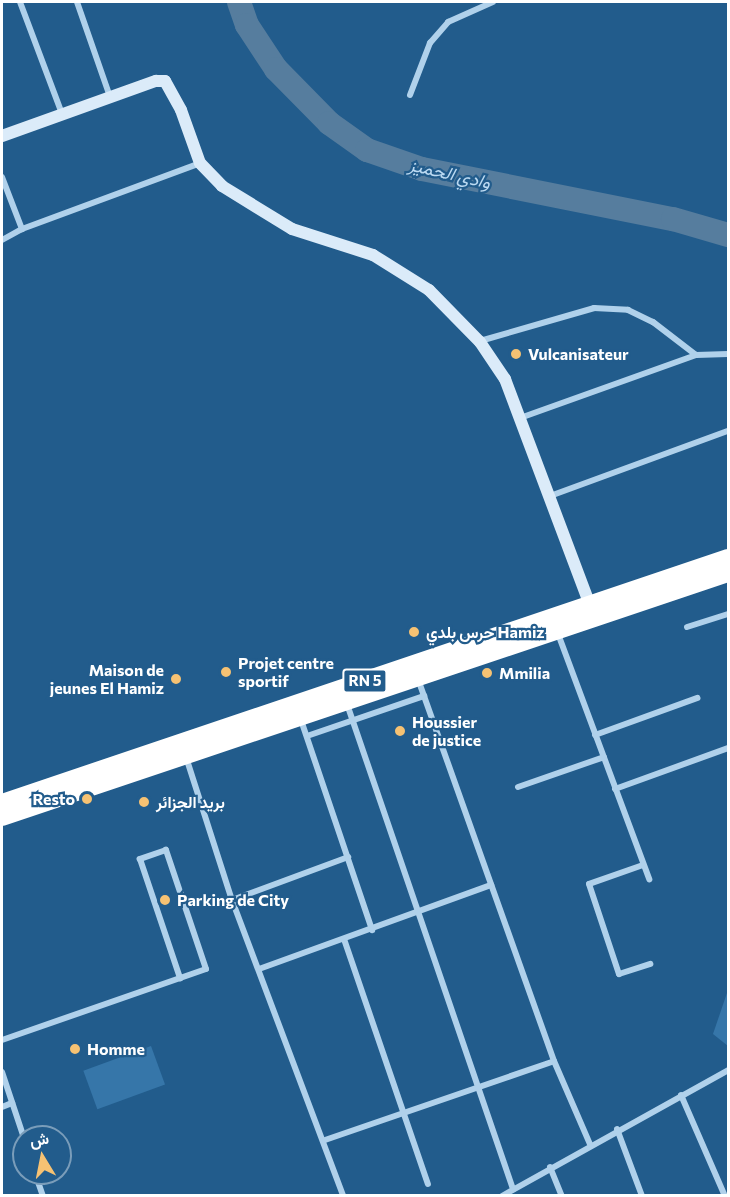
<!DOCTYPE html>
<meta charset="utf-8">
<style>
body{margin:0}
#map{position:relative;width:730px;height:1197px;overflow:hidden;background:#225c8c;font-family:Commissioner,Vazirmatn,sans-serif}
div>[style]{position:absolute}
.green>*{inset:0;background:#3676a9;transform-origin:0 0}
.river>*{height:24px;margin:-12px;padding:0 12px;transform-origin:12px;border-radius:12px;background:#567d9e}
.street>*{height:6px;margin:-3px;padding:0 3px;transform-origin:3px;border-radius:3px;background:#b0d1eb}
.secondary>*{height:12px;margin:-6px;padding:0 6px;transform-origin:6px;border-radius:6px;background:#dbebf9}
.highway>*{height:18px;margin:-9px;padding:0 9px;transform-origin:9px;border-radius:9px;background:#fff}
.dots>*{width:16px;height:16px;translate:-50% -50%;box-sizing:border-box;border:3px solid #225c8c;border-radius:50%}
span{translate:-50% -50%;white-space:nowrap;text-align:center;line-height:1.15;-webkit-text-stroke:4.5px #225c8c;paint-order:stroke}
.shield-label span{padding:2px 4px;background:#225c8c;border:2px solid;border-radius:4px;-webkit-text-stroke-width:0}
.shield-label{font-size:15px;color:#fff;font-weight:700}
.poi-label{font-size:16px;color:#fff;font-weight:700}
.left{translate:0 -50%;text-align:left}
.right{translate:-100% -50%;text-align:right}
.water-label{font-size:18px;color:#bcdaf2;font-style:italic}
.frame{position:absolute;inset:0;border:3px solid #fff;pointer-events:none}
.north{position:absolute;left:12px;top:1125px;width:60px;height:60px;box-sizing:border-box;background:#225c8c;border:2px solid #7a9dba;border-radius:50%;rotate:350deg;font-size:16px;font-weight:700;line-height:24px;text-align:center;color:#fff}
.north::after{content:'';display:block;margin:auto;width:21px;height:27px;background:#f6c273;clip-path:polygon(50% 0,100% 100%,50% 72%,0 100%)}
</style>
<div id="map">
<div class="green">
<div style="clip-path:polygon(728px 990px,728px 1046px,713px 1034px)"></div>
<div style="left:151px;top:1046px;width:41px;height:72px;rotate:70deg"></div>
</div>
<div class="river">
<div style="left:239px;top:2px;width:24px;rotate:71deg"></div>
<div style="left:247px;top:25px;width:53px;rotate:56.6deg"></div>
<div style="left:276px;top:69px;width:76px;rotate:45.5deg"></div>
<div style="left:329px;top:123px;width:47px;rotate:35.4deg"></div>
<div style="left:367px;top:150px;width:58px;rotate:19.1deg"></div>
<div style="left:422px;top:169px;width:256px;rotate:11.3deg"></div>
<div style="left:673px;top:219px;width:57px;rotate:16.2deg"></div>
</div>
<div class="street">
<div style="left:20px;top:2px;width:120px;rotate:69.4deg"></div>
<div style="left:77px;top:2px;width:101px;rotate:70.8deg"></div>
<div style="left:410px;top:95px;width:56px;rotate:-69deg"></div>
<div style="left:430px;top:43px;width:28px;rotate:-49deg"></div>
<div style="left:448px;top:22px;width:49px;rotate:-24deg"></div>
<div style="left:2px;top:177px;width:56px;rotate:69deg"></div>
<div style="left:2px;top:240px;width:23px;rotate:-29deg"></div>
<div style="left:22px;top:229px;width:190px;rotate:-20.3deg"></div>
<div style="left:480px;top:341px;width:119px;rotate:-16.1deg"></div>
<div style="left:594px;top:308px;width:34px;rotate:3deg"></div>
<div style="left:628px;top:310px;width:28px;rotate:26deg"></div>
<div style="left:653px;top:322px;width:54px;rotate:37.5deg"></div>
<div style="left:520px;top:418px;width:187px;rotate:-19.7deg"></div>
<div style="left:696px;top:355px;width:32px;rotate:-2deg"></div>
<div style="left:550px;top:496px;width:189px;rotate:-20.1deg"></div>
<div style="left:687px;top:627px;width:43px;rotate:-17.6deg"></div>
<div style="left:557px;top:631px;width:265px;rotate:69.6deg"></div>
<div style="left:347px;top:704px;width:513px;rotate:71.11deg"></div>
<div style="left:301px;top:720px;width:222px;rotate:71.3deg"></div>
<div style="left:595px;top:735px;width:109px;rotate:-19.9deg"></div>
<div style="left:307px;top:736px;width:124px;rotate:-18.9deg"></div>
<div style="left:186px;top:757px;width:150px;rotate:72.2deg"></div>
<div style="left:232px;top:900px;width:316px;rotate:69.4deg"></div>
<div style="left:518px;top:787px;width:91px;rotate:-19.2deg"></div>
<div style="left:615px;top:789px;width:120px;rotate:-19.9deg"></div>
<div style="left:643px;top:865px;width:57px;rotate:160.6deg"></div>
<div style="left:589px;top:884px;width:95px;rotate:71.6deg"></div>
<div style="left:619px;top:974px;width:33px;rotate:-18deg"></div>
<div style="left:232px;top:900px;width:124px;rotate:-20.3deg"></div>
<div style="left:344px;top:939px;width:259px;rotate:71.1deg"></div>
<div style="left:259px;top:969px;width:247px;rotate:-19.9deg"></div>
<div style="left:2px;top:1040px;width:216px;rotate:-19.2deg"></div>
<div style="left:206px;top:969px;width:126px;rotate:-108.6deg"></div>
<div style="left:166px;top:850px;width:28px;rotate:161deg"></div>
<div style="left:140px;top:859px;width:126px;rotate:71.4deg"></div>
<div style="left:554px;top:1061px;width:90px;rotate:66.6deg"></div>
<div style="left:2px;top:1072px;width:70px;rotate:71.6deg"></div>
<div style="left:681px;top:1095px;width:110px;rotate:66.5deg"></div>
<div style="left:2px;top:1107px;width:11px;rotate:-22deg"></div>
<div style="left:617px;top:1129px;width:72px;rotate:69.5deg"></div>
<div style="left:325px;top:1140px;width:242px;rotate:-19deg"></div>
<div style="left:554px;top:1061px;width:405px;rotate:-109.6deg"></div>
<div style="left:550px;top:1167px;width:31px;rotate:68deg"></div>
<div style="left:35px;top:1173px;width:24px;rotate:71deg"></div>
<div style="left:502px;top:1196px;width:259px;rotate:-29.1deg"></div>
</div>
<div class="secondary">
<div style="left:2px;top:136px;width:164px;rotate:-19.7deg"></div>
<div style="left:156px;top:81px;width:9px"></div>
<div style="left:165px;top:81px;width:33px;rotate:61deg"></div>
<div style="left:181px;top:110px;width:56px;rotate:70.3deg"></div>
<div style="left:200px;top:163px;width:32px;rotate:46deg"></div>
<div style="left:222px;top:186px;width:82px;rotate:31.6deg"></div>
<div style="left:292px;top:229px;width:85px;rotate:17.8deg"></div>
<div style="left:373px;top:255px;width:66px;rotate:32deg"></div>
<div style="left:429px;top:290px;width:73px;rotate:45.6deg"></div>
<div style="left:480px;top:342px;width:45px;rotate:56deg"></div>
<div style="left:505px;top:379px;width:248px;rotate:69.4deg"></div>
</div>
<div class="highway">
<div style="left:2px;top:803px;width:766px;rotate:-18.65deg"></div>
<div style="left:2px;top:817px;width:766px;rotate:-18.58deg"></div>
</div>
<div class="dots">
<div style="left:516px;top:354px;background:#f6c273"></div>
<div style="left:414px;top:632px;background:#f6c273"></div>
<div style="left:226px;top:672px;background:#f6c273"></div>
<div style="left:487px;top:673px;background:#f6c273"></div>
<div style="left:176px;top:679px;background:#f6c273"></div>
<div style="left:400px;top:731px;background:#f6c273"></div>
<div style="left:87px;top:799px;background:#f6c273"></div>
<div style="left:144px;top:802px;background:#f6c273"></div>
<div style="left:165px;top:900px;background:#f6c273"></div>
<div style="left:75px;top:1049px;background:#f6c273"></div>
</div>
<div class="shield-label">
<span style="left:365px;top:681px">RN 5</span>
</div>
<div class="poi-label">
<span class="left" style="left:528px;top:354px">Vulcanisateur</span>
<span class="left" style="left:426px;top:632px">حرس بلدي Hamiz</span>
<span class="left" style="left:238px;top:672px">Projet centre<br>sportif</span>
<span class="right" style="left:164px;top:679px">Maison de<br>jeunes El Hamiz</span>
<span class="left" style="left:499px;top:673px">Mmilia</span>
<span class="left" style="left:412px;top:731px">Houssier<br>de justice</span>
<span class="right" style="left:75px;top:799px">Resto</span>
<span class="left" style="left:156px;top:802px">بريد الجزائر</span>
<span class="left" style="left:177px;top:900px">Parking de City</span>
<span class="left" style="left:87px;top:1049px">Homme</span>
</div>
<div class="water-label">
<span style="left:450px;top:173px;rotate:13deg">وادي الحميز</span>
</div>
<div class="frame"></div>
<div class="north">ش</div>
</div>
